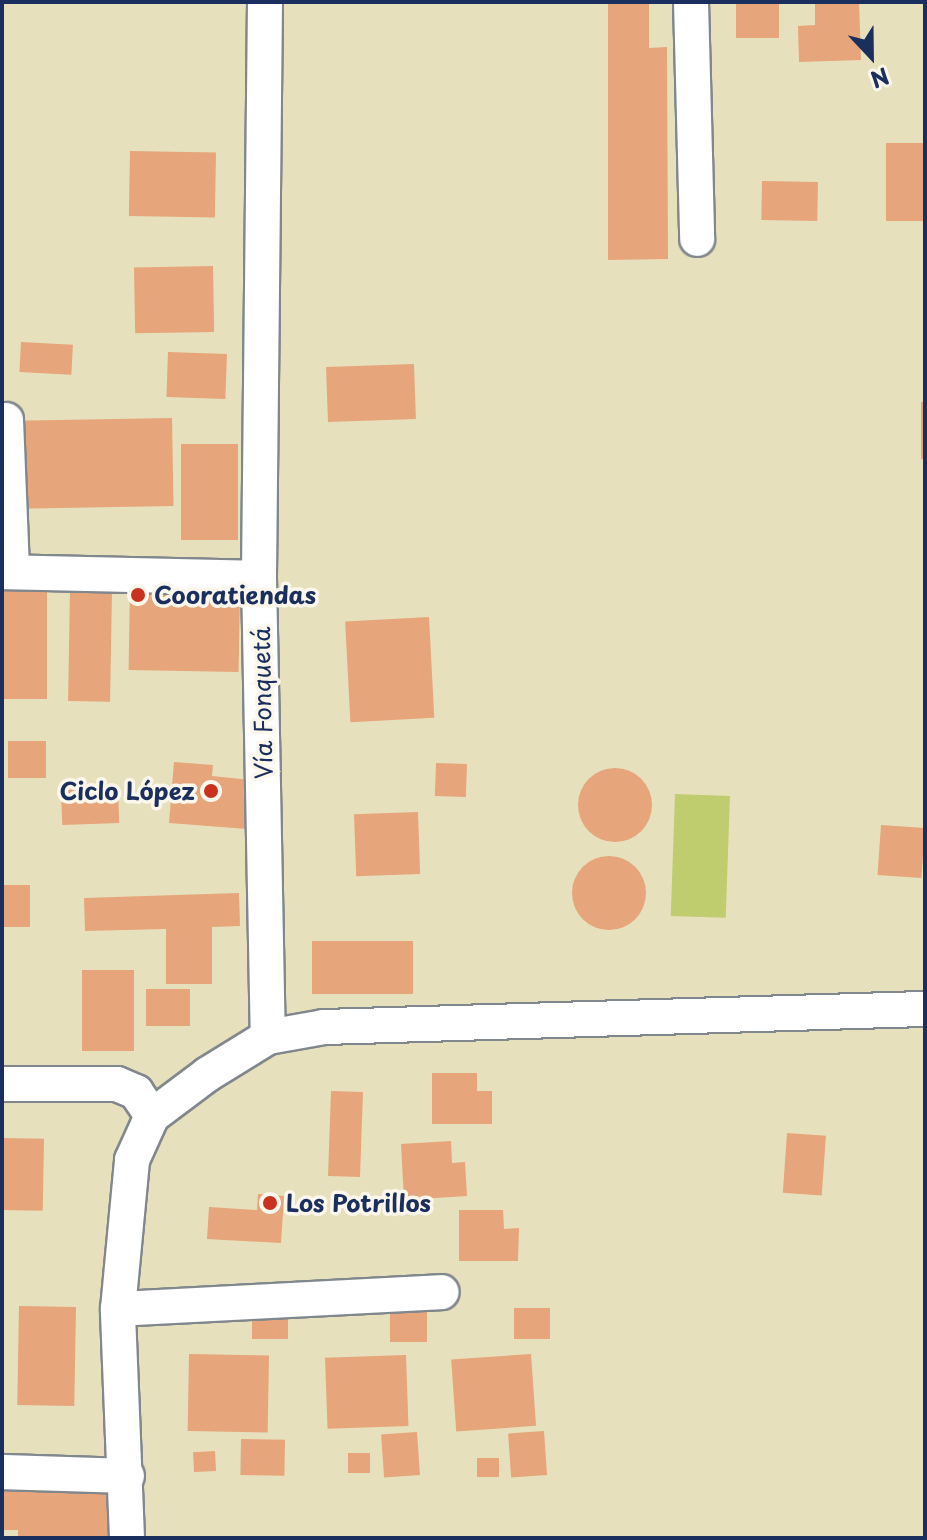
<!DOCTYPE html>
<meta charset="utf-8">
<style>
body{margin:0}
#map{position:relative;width:927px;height:1540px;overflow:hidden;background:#e7e0bc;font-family:"Playpen Sans",sans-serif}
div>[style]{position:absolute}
.green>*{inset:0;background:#c0cd6f;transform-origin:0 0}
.building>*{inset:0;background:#e6a57a;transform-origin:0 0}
.round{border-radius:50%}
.roads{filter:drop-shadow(2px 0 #81888d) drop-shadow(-2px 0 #81888d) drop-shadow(0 2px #81888d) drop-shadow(0 -2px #81888d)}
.minor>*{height:34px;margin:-17px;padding:0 17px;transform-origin:17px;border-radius:17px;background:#fff}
.dots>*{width:22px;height:22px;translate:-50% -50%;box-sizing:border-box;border:4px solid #fbf7ec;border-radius:50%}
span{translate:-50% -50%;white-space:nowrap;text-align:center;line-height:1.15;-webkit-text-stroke:7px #fbf7ec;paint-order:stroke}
.poi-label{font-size:24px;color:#1b2f5e;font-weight:700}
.left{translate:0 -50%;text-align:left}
.right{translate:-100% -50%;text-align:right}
.street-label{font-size:24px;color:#1b2f5e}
.frame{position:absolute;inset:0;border:4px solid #1b2f5e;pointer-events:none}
.north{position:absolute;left:831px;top:16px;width:80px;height:80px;-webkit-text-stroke:6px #fbf7ec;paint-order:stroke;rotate:158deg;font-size:22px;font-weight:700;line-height:32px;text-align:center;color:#1b2f5e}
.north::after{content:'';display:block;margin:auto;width:28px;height:36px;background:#1b2f5e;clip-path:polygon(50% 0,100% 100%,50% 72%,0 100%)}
</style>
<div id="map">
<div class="green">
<div style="left:675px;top:794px;width:55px;height:122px;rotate:2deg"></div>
</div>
<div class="building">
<div style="clip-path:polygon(608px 2px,649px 2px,649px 48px,667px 47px,668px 259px,608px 260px)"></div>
<div style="left:736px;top:2px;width:43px;height:36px"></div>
<div style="clip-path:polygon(815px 2px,859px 2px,861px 60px,799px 62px,798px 26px,815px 25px)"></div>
<div style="left:925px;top:143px;width:78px;height:39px;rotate:90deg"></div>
<div style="left:130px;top:151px;width:86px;height:65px;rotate:1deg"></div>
<div style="left:762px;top:181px;width:56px;height:39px;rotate:1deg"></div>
<div style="left:213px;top:266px;width:66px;height:79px;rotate:89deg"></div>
<div style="left:21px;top:342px;width:52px;height:30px;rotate:3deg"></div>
<div style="left:168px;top:352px;width:59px;height:45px;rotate:2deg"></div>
<div style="left:414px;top:364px;width:55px;height:88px;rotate:88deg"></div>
<div style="left:921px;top:402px;width:4px;height:57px"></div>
<div style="left:172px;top:418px;width:88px;height:156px;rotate:89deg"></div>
<div style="left:181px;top:444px;width:57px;height:96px"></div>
<div style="left:2px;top:587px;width:45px;height:112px"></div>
<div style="left:130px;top:589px;width:110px;height:81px;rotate:1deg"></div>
<div style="left:70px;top:590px;width:42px;height:111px;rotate:1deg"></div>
<div style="left:429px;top:617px;width:101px;height:84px;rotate:87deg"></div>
<div style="left:8px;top:741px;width:38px;height:37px"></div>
<div style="clip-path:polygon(174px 762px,213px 765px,212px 776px,251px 780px,247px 829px,169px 823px)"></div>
<div style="left:436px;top:763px;width:31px;height:33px;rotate:2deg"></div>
<div class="round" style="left:578px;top:768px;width:74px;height:74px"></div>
<div style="left:118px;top:788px;width:35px;height:57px;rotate:88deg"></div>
<div style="left:418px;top:812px;width:62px;height:64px;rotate:88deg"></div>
<div style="left:881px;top:825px;width:44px;height:50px;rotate:4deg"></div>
<div class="round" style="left:572px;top:856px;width:74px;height:74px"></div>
<div style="left:2px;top:885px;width:28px;height:42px"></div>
<div style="clip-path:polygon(239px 893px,240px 926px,212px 927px,212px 984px,166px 984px,166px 929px,85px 931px,84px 898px)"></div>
<div style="left:312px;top:941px;width:101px;height:53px"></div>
<div style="left:134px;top:970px;width:81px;height:52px;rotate:90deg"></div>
<div style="left:190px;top:989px;width:37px;height:44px;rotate:90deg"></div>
<div style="clip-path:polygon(432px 1073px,477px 1073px,477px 1091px,492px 1091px,492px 1124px,432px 1124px)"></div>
<div style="left:331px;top:1091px;width:32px;height:85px;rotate:2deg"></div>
<div style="left:787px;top:1133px;width:39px;height:60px;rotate:4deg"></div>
<div style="left:2px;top:1138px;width:42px;height:72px;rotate:1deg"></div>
<div style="clip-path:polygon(451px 1141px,452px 1163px,465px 1162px,467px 1196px,404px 1200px,401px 1144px)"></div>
<div style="clip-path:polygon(258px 1194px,284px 1196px,281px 1243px,207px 1239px,209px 1207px,257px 1210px)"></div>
<div style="clip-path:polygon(459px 1210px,503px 1210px,504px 1229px,519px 1228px,518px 1261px,459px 1261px)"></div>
<div style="left:19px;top:1306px;width:57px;height:99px;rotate:1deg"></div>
<div style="left:550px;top:1308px;width:31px;height:36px;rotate:90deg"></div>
<div style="left:252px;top:1309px;width:36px;height:30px"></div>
<div style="left:390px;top:1312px;width:37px;height:30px"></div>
<div style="left:189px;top:1354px;width:80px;height:77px;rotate:1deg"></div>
<div style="left:531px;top:1354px;width:72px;height:80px;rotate:86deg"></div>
<div style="left:406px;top:1355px;width:71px;height:81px;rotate:88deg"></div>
<div style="left:544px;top:1431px;width:44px;height:36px;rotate:86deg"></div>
<div style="left:417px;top:1432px;width:43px;height:36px;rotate:86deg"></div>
<div style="left:241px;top:1439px;width:44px;height:36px;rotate:1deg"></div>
<div style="left:215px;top:1451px;width:20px;height:22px;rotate:87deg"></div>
<div style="left:348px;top:1453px;width:22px;height:20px"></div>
<div style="left:499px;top:1458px;width:19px;height:22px;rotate:90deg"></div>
<div style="clip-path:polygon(2px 1483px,112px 1484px,111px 1538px,18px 1538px,18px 1530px,2px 1530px)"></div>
</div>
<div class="roads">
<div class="minor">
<div style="left:265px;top:2px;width:576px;rotate:90.6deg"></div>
<div style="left:259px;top:578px;width:459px;rotate:88.9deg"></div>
<div style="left:691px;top:2px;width:237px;rotate:88.5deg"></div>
<div style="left:6px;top:420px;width:152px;rotate:87.7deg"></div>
<div style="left:2px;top:572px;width:257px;rotate:1.3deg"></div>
<div style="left:2px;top:1084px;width:115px"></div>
<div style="left:117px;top:1084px;width:21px;rotate:23deg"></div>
<div style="left:136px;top:1092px;width:29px;rotate:56deg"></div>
<div style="left:118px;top:1309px;width:324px;rotate:-3deg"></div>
<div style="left:2px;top:1472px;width:125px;rotate:1.8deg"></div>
<div style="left:127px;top:1538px;width:229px;rotate:-92.3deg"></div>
<div style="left:118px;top:1309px;width:150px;rotate:-84.6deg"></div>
<div style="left:132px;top:1160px;width:48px;rotate:-65.6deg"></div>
<div style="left:152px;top:1116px;width:70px;rotate:-36.9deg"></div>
<div style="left:208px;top:1074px;width:70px;rotate:-31.7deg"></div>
<div style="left:268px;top:1037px;width:57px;rotate:-10.1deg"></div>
<div style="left:324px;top:1027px;width:601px;rotate:-1.72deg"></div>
</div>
</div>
<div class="dots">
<div style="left:138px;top:595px;background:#c8321e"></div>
<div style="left:211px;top:791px;background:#c8321e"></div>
<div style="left:270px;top:1203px;background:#c8321e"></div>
</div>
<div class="poi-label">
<span class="left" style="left:154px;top:595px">Cooratiendas</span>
<span class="right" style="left:195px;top:791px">Ciclo López</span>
<span class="left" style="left:286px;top:1203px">Los Potrillos</span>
</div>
<div class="street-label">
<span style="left:262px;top:703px;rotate:-91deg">Vía Fonquetá</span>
</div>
<div class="frame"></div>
<div class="north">N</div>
</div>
